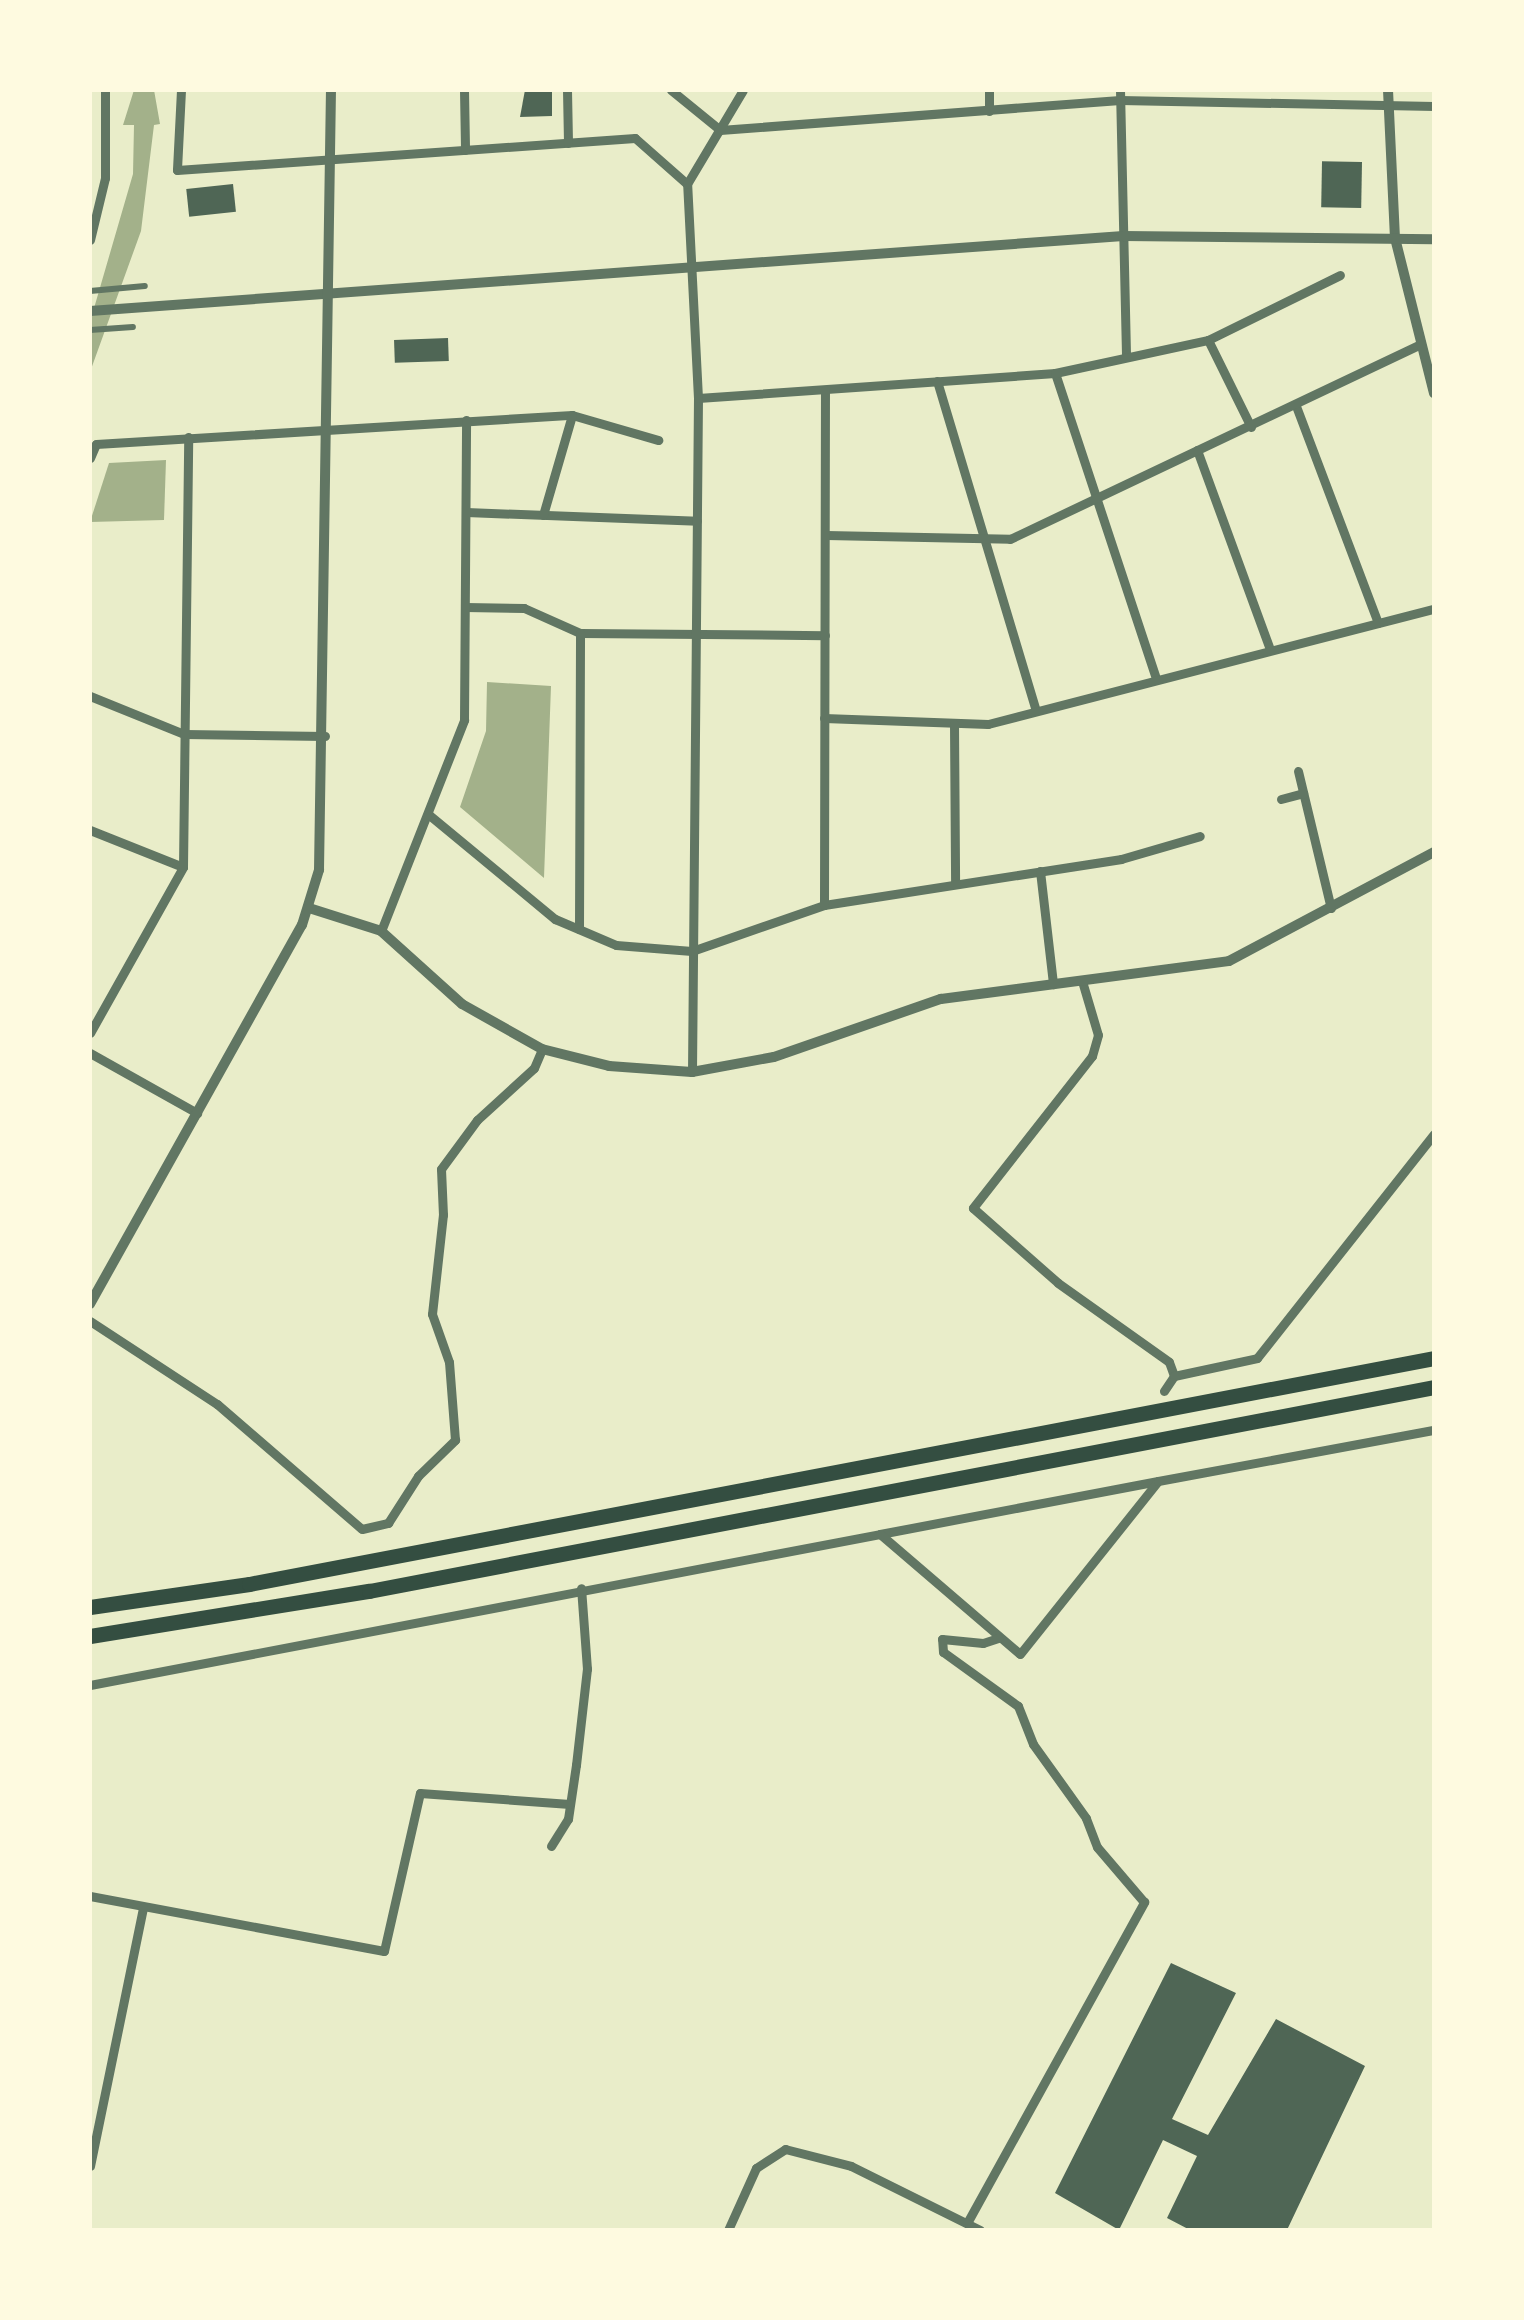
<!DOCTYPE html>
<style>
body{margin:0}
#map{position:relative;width:1524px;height:2320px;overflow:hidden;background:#e9edc9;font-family:"IBM Plex Serif",serif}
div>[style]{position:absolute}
.water>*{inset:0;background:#a3b18a}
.building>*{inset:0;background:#4f6655;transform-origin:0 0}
.pedestrian>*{height:6px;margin:-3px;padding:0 3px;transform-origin:3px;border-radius:3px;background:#617663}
.minor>*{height:9px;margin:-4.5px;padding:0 4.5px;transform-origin:4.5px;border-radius:4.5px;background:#617663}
.tertiary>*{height:10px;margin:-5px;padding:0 5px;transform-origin:5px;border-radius:5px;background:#617663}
.motorway>*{height:15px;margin:-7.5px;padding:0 7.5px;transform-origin:7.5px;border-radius:7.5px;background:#344e41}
span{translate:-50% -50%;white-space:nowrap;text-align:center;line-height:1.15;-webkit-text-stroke:9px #fefae0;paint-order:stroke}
.frame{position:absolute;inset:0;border:92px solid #fefae0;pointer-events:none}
</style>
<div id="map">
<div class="water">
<div style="clip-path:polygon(134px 90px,154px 90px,160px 124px,154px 125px,141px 231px,90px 372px,90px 322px,133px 174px,134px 125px,123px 125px)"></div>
<div style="clip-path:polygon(166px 460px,164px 520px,90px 522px,109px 463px)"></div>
<div style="clip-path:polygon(487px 682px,551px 686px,544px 878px,460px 807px,486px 731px)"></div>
</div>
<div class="building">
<div style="clip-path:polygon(525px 90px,552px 90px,552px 116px,520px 117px)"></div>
<div style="left:1362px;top:162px;width:46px;height:40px;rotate:91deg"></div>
<div style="left:233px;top:184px;width:28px;height:47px;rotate:84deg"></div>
<div style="left:448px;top:338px;width:23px;height:54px;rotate:88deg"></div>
<div style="clip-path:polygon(1171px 1963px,1236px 1993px,1172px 2119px,1208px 2135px,1276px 2019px,1365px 2066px,1287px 2230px,1190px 2230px,1167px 2218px,1197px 2156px,1163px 2140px,1119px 2230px,1055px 2193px)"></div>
</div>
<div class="pedestrian">
<div style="left:90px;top:291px;width:55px;rotate:-5.2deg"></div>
<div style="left:90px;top:330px;width:43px;rotate:-4deg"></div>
</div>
<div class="minor">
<div style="left:181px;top:90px;width:80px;rotate:92.9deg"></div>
<div style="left:177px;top:170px;width:459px;rotate:-4deg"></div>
<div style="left:635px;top:138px;width:69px;rotate:41.5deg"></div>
<div style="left:464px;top:90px;width:60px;rotate:89deg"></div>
<div style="left:567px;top:90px;width:53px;rotate:88.9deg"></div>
<div style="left:671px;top:90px;width:63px;rotate:39.2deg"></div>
<div style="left:720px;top:130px;width:401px;rotate:-4.3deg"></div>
<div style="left:1120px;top:100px;width:314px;rotate:1.1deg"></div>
<div style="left:989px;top:90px;width:21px;rotate:90deg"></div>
<div style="left:1120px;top:90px;width:267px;rotate:88.7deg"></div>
<div style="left:90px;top:240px;width:64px;rotate:-76.4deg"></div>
<div style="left:105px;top:178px;width:88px;rotate:-90deg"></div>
<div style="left:1208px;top:340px;width:97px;rotate:63.7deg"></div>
<div style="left:1055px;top:373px;width:322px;rotate:71.7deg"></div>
<div style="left:937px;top:381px;width:344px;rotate:73.3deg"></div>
<div style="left:698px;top:398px;width:358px;rotate:-4deg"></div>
<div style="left:1055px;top:373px;width:157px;rotate:-12.2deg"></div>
<div style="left:1208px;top:340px;width:147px;rotate:-26.2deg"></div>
<div style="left:1296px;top:406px;width:232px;rotate:69.3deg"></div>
<div style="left:1197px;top:450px;width:213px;rotate:69.9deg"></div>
<div style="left:90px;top:458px;width:15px;rotate:-67deg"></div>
<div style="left:96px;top:444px;width:477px;rotate:-3.5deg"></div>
<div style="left:572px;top:415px;width:90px;rotate:16.2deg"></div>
<div style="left:466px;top:512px;width:231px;rotate:2.2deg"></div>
<div style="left:543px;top:515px;width:104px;rotate:-73.8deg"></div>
<div style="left:826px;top:535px;width:184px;rotate:1.2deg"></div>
<div style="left:1010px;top:539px;width:455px;rotate:-25.4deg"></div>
<div style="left:465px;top:607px;width:59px;rotate:1deg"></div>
<div style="left:524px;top:608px;width:61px;rotate:24.1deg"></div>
<div style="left:580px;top:633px;width:245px;rotate:0.5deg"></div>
<div style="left:90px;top:696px;width:101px;rotate:22deg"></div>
<div style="left:184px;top:734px;width:141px;rotate:0.8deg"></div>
<div style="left:824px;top:718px;width:164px;rotate:2.1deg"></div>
<div style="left:988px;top:724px;width:461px;rotate:-14.5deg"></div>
<div style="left:954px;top:724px;width:157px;rotate:89.6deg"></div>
<div style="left:1298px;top:771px;width:141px;rotate:76.5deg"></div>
<div style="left:1281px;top:799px;width:23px;rotate:-15deg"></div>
<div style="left:428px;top:814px;width:165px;rotate:39.6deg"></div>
<div style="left:555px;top:919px;width:66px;rotate:23.1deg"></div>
<div style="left:616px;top:945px;width:76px;rotate:4.5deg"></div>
<div style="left:692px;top:951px;width:140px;rotate:-19.2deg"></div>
<div style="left:824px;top:905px;width:301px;rotate:-8.8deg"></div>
<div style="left:1121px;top:859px;width:82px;rotate:-16.2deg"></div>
<div style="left:90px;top:830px;width:100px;rotate:21.7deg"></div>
<div style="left:1040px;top:871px;width:114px;rotate:83.4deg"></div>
<div style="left:824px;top:905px;width:515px;rotate:-89.89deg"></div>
<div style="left:579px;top:929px;width:296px;rotate:-89.8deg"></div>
<div style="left:381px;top:931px;width:227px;rotate:-68.5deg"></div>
<div style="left:464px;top:720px;width:300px;rotate:-89.6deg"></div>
<div style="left:1082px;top:981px;width:56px;rotate:73.5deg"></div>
<div style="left:1098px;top:1035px;width:22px;rotate:106deg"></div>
<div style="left:1092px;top:1056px;width:193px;rotate:128.1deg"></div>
<div style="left:973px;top:1208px;width:113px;rotate:41.4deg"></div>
<div style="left:1058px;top:1283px;width:136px;rotate:35.4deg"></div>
<div style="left:1169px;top:1362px;width:15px;rotate:70deg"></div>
<div style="left:1174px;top:1376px;width:18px;rotate:124deg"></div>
<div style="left:90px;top:1033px;width:190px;rotate:-60.7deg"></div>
<div style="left:183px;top:867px;width:430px;rotate:-89.3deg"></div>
<div style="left:90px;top:1053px;width:123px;rotate:29.3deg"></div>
<div style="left:692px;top:1072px;width:674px;rotate:-89.49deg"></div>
<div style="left:698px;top:398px;width:214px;rotate:-92.9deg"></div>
<div style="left:687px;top:184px;width:109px;rotate:-59.2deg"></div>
<div style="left:90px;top:1321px;width:152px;rotate:33.2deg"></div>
<div style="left:217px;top:1404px;width:191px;rotate:40.8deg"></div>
<div style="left:362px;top:1529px;width:27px;rotate:-13deg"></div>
<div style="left:388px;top:1523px;width:56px;rotate:-57.4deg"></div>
<div style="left:418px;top:1476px;width:52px;rotate:-44.2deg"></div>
<div style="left:455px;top:1440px;width:78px;rotate:-94.4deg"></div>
<div style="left:449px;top:1362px;width:51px;rotate:-109.5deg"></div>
<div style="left:432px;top:1314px;width:100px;rotate:-83.7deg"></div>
<div style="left:443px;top:1215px;width:46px;rotate:-92.5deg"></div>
<div style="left:441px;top:1169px;width:61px;rotate:-53.7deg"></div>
<div style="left:477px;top:1120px;width:77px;rotate:-42.4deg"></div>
<div style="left:534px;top:1068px;width:21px;rotate:-67deg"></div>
<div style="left:1174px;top:1376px;width:85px;rotate:-12.2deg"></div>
<div style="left:1257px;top:1358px;width:285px;rotate:-51.7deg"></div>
<div style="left:880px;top:1534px;width:283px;rotate:-10.8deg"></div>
<div style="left:90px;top:1685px;width:804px;rotate:-10.82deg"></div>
<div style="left:880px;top:1534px;width:184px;rotate:40.6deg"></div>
<div style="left:1020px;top:1654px;width:221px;rotate:-51.4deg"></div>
<div style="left:1158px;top:1481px;width:281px;rotate:-10.5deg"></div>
<div style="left:551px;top:1846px;width:32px;rotate:-58deg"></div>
<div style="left:568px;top:1819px;width:55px;rotate:-81.6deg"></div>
<div style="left:576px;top:1765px;width:97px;rotate:-83.5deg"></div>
<div style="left:587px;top:1669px;width:81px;rotate:-94.2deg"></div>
<div style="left:90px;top:1896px;width:299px;rotate:10.6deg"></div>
<div style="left:384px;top:1951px;width:162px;rotate:-77.2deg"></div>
<div style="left:420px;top:1793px;width:150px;rotate:4.2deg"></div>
<div style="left:90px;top:2166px;width:264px;rotate:-78.4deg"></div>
<div style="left:967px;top:2223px;width:367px;rotate:-61.1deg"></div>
<div style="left:1144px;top:1902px;width:72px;rotate:-130.5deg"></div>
<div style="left:1097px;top:1847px;width:31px;rotate:-111deg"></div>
<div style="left:1086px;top:1818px;width:91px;rotate:-125.6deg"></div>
<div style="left:1033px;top:1744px;width:41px;rotate:-111.5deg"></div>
<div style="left:1018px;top:1706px;width:92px;rotate:-144.2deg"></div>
<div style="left:943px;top:1652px;width:13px;rotate:-94deg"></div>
<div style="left:942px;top:1639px;width:41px;rotate:5.6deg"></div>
<div style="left:983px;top:1643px;width:16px;rotate:-18deg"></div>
<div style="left:728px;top:2230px;width:68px;rotate:-65.7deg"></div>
<div style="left:756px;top:2168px;width:35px;rotate:-33deg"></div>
<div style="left:785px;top:2149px;width:68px;rotate:14.4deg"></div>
<div style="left:851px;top:2166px;width:144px;rotate:26.4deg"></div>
</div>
<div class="tertiary">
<div style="left:1388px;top:90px;width:148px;rotate:87.3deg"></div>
<div style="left:1395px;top:238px;width:160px;rotate:75.9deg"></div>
<div style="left:90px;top:311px;width:1036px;rotate:-4.15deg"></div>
<div style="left:1123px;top:236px;width:311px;rotate:0.6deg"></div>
<div style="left:309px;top:908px;width:76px;rotate:17.7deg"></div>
<div style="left:381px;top:931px;width:109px;rotate:42deg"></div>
<div style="left:462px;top:1004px;width:92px;rotate:29.4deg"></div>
<div style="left:542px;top:1049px;width:69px;rotate:14.2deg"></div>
<div style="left:609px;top:1066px;width:83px;rotate:4.1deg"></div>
<div style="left:692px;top:1072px;width:83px;rotate:-10.4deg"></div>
<div style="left:774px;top:1057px;width:177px;rotate:-19.2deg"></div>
<div style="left:941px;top:999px;width:290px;rotate:-7.5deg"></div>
<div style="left:1229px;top:961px;width:232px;rotate:-28deg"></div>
<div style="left:90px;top:1304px;width:434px;rotate:-60.8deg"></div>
<div style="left:302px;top:925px;width:58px;rotate:-72.8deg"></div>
<div style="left:319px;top:870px;width:780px;rotate:-89.12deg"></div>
</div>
<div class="motorway">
<div style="left:90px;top:1607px;width:161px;rotate:-8.2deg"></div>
<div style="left:249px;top:1584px;width:1206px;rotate:-10.8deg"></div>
<div style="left:90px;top:1636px;width:283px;rotate:-9.2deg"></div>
<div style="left:369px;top:1591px;width:1084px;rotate:-10.84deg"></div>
</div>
<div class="frame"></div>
</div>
